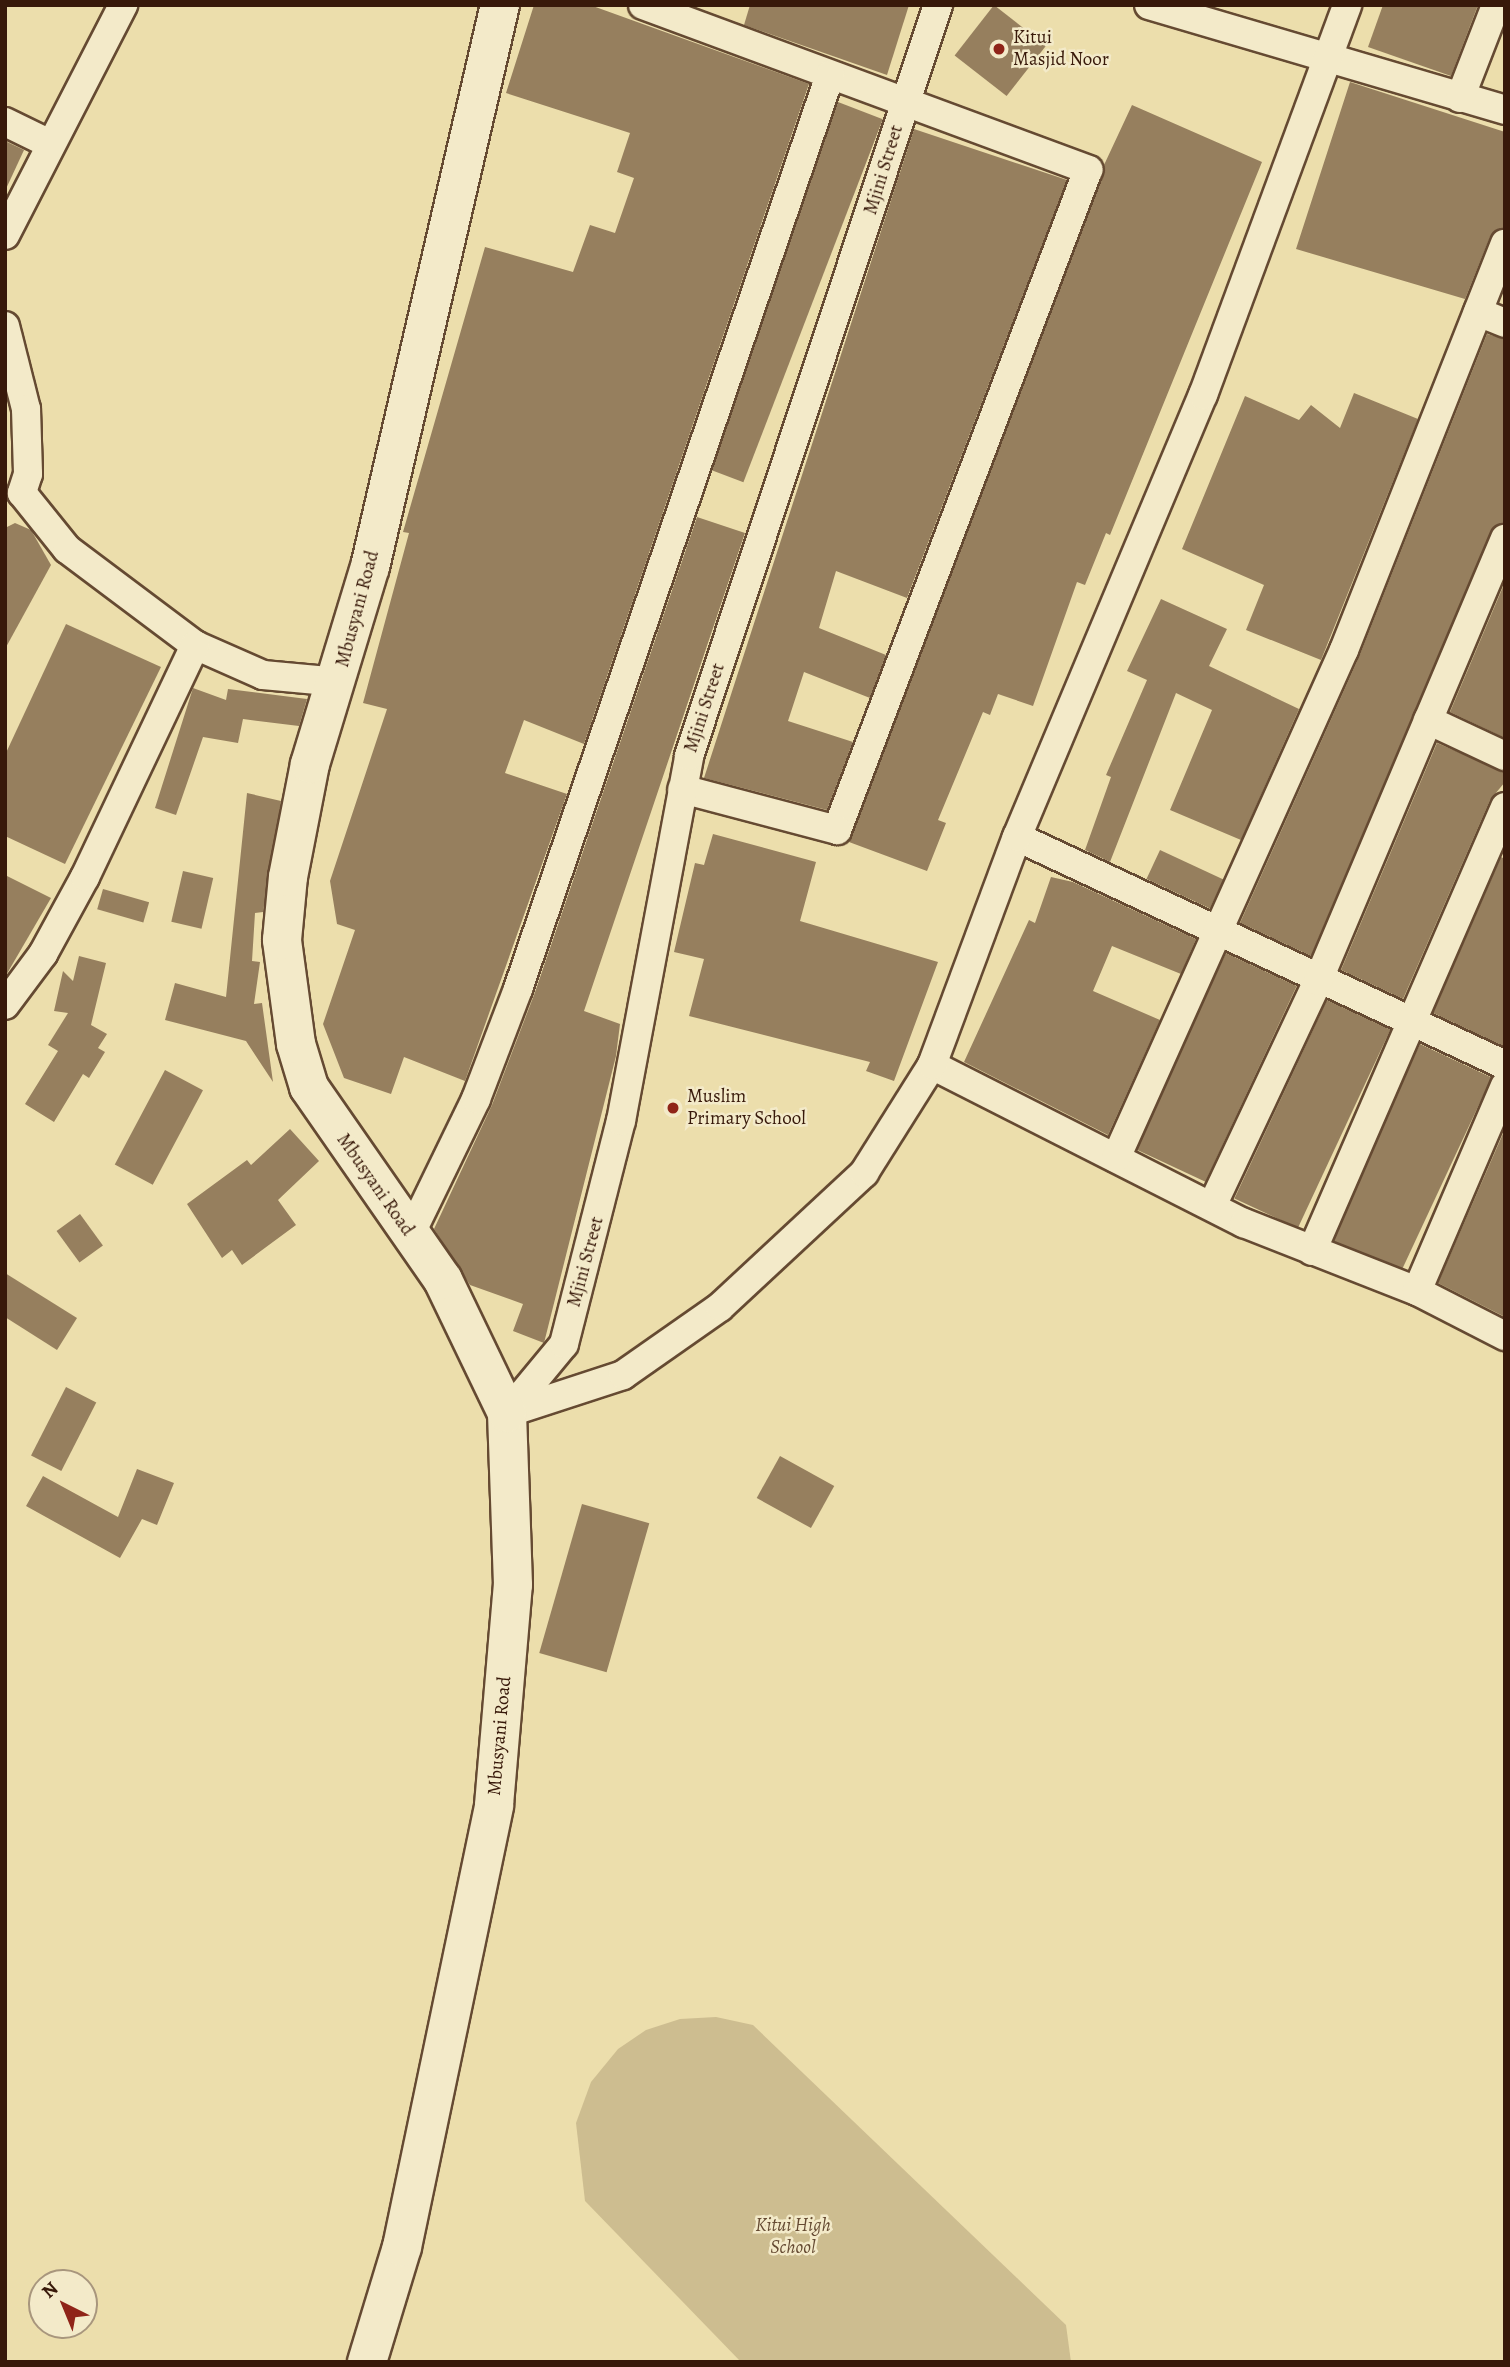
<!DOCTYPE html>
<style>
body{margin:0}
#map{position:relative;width:1510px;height:2367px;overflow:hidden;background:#ecdeac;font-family:Alegreya,serif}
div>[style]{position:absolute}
.green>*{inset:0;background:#cdbd90}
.building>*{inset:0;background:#967f5e;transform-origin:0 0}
.roads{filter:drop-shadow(2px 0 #654a32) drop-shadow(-2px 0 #654a32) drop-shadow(0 2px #654a32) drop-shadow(0 -2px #654a32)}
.street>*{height:28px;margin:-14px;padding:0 14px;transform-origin:14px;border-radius:14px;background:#f3eac9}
.secondary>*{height:38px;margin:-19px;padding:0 19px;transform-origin:19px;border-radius:19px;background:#f3eac9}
.dots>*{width:19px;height:19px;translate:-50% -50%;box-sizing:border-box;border:4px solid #f3eac9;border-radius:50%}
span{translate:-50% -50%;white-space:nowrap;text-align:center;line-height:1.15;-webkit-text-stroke:5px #f3eac9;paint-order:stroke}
.poi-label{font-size:19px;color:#38190a}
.left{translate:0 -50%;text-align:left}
.street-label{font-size:19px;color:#38190a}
.park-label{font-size:19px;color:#654a32;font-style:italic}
.frame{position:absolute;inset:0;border:7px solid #38190a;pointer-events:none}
.north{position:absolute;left:28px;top:2269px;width:70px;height:70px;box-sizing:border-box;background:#f3eac9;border:2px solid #a8967d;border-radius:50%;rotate:317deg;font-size:19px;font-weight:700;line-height:28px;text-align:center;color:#38190a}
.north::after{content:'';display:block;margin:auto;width:24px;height:32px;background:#8f2418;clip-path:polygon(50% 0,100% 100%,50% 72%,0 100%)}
</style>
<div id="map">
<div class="green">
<div style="clip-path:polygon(716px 2017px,753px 2025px,1066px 2325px,1071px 2362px,741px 2362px,585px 2201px,576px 2123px,591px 2082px,618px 2049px,646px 2030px,680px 2019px)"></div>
</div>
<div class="building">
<div style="clip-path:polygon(534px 5px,590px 5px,809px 84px,584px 744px,524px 720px,505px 773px,567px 794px,465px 1081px,404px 1057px,391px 1094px,344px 1078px,323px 1024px,355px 930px,337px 924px,330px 881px,387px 709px,363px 703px,409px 533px,403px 532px,485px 247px,573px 272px,590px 225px,615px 233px,634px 178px,617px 172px,630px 133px,506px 93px)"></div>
<div style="clip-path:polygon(750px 5px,909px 5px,887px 75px,744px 25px)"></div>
<div style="left:994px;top:5px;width:66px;height:64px;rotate:38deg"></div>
<div style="clip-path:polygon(1383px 5px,1478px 5px,1451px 76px,1368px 47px)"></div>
<div style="clip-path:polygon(1350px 82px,1505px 132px,1505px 228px,1490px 237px,1465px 299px,1296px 249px)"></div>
<div style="left:838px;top:102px;width:48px;height:389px;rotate:21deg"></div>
<div style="clip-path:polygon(1132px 105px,1262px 162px,1110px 535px,1106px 533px,1085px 585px,1077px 582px,1033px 706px,998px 694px,990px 715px,983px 712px,938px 820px,946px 823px,927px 871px,849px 842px,1104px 165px)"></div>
<div style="clip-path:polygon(914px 129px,1067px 180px,907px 598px,836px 571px,819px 628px,886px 655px,870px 698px,804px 672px,788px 721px,853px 742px,827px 810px,704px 778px)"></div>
<div style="clip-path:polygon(5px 141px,24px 150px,5px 191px)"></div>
<div style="clip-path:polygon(1487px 334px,1505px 339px,1505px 523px,1490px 533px,1311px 956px,1240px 923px,1359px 657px)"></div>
<div style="clip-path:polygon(1354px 393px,1418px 419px,1321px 660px,1246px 630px,1264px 585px,1182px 549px,1245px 396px,1299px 420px,1311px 405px,1340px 428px)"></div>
<div style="clip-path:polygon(697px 517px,745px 533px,584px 1011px,620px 1024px,616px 1056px,544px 1343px,513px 1331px,523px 1304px,470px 1285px,434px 1229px,492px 1105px,534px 995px)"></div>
<div style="clip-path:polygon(15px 523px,31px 530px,51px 565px,5px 649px,5px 528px)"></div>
<div style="clip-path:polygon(1505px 582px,1505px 738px,1450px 712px)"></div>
<div style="clip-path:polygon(1161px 599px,1227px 629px,1209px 666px,1299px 709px,1241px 840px,1170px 810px,1212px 710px,1176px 693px,1110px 862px,1085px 850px,1111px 777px,1106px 775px,1147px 680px,1127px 671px)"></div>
<div style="clip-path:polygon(66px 624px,161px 667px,65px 864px,5px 836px,5px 755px)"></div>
<div style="clip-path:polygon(193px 688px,226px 700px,228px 689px,307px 699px,299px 726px,243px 719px,238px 743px,203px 737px,176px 815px,155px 808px)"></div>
<div style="clip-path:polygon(1437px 743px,1505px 772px,1505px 782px,1490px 800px,1403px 999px,1341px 970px)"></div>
<div style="clip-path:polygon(247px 793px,281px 801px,263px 912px,255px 913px,252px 961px,260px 962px,254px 1004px,262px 1003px,273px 1082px,246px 1041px,165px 1020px,175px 983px,226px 997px)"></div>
<div style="clip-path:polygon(713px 834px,816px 862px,800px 921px,938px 962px,894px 1081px,866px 1071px,870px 1062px,689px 1016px,704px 959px,674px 952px,695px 863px,704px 865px)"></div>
<div style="left:1160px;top:850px;width:70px;height:32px;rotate:25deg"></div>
<div style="clip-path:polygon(1501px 857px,1505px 859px,1505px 1047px,1433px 1013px)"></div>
<div style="left:183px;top:871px;width:31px;height:52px;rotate:13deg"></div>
<div style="clip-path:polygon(5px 875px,51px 898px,5px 977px)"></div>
<div style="clip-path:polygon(1051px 877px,1073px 882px,1196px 939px,1181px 974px,1112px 946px,1093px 991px,1160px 1020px,1108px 1135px,964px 1062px,1029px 920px,1035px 923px)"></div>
<div style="left:103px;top:889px;width:48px;height:21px;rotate:16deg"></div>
<div style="left:1226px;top:953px;width:78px;height:216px;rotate:25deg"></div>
<div style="clip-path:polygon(79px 956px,106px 963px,91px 1025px,107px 1034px,98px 1048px,105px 1052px,89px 1078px,83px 1074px,54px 1122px,25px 1104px,58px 1051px,48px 1045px,68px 1013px,54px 1011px,63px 971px,73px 981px)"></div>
<div style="left:1327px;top:1000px;width:70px;height:219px;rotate:25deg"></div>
<div style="left:1420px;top:1044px;width:79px;height:215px;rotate:25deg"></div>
<div style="left:165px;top:1070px;width:43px;height:107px;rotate:28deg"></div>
<div style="clip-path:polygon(290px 1129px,319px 1161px,278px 1200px,296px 1225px,242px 1265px,232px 1250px,222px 1258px,187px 1204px,247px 1160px,251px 1165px)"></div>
<div style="clip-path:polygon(1505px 1129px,1505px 1317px,1438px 1283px)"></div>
<div style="left:80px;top:1214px;width:39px;height:29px;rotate:54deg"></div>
<div style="clip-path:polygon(5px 1273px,77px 1318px,57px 1350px,5px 1317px)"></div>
<div style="left:66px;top:1387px;width:34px;height:77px;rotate:27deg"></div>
<div style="left:780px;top:1456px;width:62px;height:48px;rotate:29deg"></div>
<div style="clip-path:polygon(137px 1469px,174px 1483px,157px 1525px,142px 1519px,120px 1558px,26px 1506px,43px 1476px,118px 1517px)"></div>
<div style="left:582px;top:1504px;width:70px;height:155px;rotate:16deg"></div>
</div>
<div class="roads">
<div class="street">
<div style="left:643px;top:5px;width:475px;rotate:20.3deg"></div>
<div style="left:1088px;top:170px;width:706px;rotate:110.82deg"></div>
<div style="left:837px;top:830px;width:160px;rotate:-165.2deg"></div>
<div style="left:1149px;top:5px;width:371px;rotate:16.4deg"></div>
<div style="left:1460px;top:98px;width:100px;rotate:-68.8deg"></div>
<div style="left:5px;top:122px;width:48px;rotate:26deg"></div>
<div style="left:5px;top:235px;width:259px;rotate:-62.8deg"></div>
<div style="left:1478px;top:312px;width:29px;rotate:22deg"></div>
<div style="left:5px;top:326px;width:86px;rotate:75.8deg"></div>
<div style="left:26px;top:409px;width:65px;rotate:88.2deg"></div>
<div style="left:28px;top:474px;width:20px;rotate:108deg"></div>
<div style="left:22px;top:493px;width:72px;rotate:51.2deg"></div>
<div style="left:67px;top:549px;width:160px;rotate:36.9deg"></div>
<div style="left:195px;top:645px;width:74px;rotate:23.8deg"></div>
<div style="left:263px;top:675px;width:76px;rotate:5.3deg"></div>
<div style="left:1428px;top:720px;width:85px;rotate:25.1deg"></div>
<div style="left:1017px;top:837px;width:539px;rotate:25.04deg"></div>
<div style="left:5px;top:1005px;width:64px;rotate:-53.3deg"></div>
<div style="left:43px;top:954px;width:88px;rotate:-61.4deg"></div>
<div style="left:85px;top:877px;width:257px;rotate:-64.6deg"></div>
<div style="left:932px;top:1065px;width:350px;rotate:26.9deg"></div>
<div style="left:1244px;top:1223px;width:186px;rotate:21.5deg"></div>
<div style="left:1417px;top:1291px;width:99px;rotate:27.1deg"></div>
<div style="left:1116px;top:1158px;width:557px;rotate:-65.83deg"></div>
<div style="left:1344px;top:650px;width:437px;rotate:-68.4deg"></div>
<div style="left:1212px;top:1206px;width:249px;rotate:-64.8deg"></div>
<div style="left:1318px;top:981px;width:480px;rotate:-67.1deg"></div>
<div style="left:410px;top:1235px;width:151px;rotate:-64.1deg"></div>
<div style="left:476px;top:1099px;width:118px;rotate:-69.1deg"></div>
<div style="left:518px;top:989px;width:966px;rotate:-71.15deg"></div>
<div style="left:1312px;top:1251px;width:484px;rotate:-66.5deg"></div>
<div style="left:1417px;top:1291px;width:223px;rotate:-66.8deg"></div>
<div style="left:507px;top:1413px;width:122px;rotate:-18.1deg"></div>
<div style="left:623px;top:1375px;width:118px;rotate:-35deg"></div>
<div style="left:720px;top:1307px;width:197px;rotate:-42.9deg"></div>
<div style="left:864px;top:1173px;width:128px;rotate:-57.8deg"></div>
<div style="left:932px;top:1065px;width:243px;rotate:-69.6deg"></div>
<div style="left:1017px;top:837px;width:480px;rotate:-67.2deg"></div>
<div style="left:1203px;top:395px;width:416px;rotate:-69.7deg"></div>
<div style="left:507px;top:1413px;width:89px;rotate:-50.4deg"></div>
<div style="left:564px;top:1344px;width:230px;rotate:-75.7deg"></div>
<div style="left:621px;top:1121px;width:371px;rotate:-79.4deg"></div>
<div style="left:689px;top:756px;width:791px;rotate:-71.66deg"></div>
</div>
<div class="secondary">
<div style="left:367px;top:2362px;width:120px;rotate:-73.1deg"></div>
<div style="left:402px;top:2247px;width:451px;rotate:-78.2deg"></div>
<div style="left:494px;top:1805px;width:221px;rotate:-85.1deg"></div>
<div style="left:513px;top:1585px;width:172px;rotate:-92deg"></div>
<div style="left:507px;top:1413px;width:148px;rotate:-115.7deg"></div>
<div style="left:443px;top:1280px;width:235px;rotate:-124.8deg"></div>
<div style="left:309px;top:1087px;width:45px;rotate:-106.8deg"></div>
<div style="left:296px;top:1044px;width:105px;rotate:-97.7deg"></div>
<div style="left:282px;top:940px;width:63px;rotate:-84.6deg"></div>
<div style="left:288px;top:877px;width:115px;rotate:-79deg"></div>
<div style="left:310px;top:764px;width:206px;rotate:-73.1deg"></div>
<div style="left:370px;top:567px;width:577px;rotate:-76.98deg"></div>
</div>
</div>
<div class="dots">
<div style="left:999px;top:49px;background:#8f2418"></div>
<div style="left:673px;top:1108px;background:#8f2418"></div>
</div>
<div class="poi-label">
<span class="left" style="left:1013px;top:49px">Kitui<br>Masjid Noor</span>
<span class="left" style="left:687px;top:1108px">Muslim<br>Primary School</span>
</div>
<div class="street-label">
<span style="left:884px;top:170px;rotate:-73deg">Mjini Street</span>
<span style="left:358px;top:609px;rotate:-75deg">Mbusyani Road</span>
<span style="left:705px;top:708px;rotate:-72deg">Mjini Street</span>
<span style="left:375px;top:1185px;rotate:55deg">Mbusyani Road</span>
<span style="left:586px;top:1262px;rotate:-75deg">Mjini Street</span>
<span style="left:500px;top:1736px;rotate:-85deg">Mbusyani Road</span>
</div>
<div class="park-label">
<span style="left:793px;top:2237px">Kitui High<br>School</span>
</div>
<div class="frame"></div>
<div class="north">N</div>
</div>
